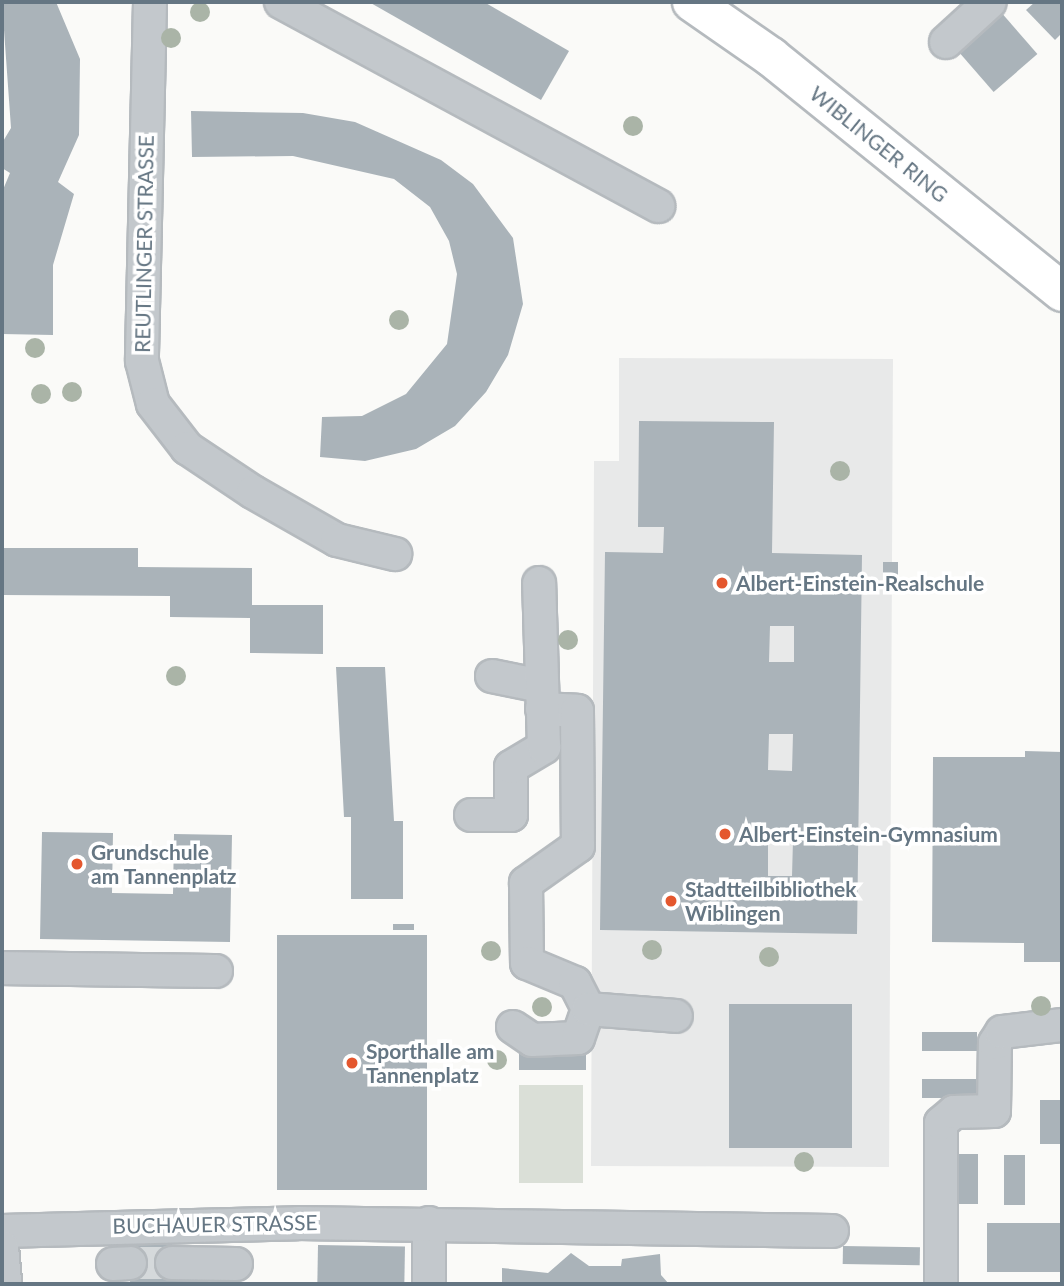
<!DOCTYPE html>
<style>
body{margin:0}
#map{position:relative;width:1064px;height:1286px;overflow:hidden;background:#fafaf8;font-family:Lato,sans-serif}
div>[style]{position:absolute}
.built>*{inset:0;background:#e8e9e9}
.green>*{inset:0;background:#dadfd7;transform-origin:0 0}
.building>*{inset:0;background:#aab3b9;transform-origin:0 0}
.minor-tunnel>*{height:32px;margin-top:-16px;transform-origin:0;background:repeating-linear-gradient(90deg,#d5d9db 0 32px,transparent 0 48px)}
.roads{filter:drop-shadow(2px 0 #b5babe) drop-shadow(-2px 0 #b5babe) drop-shadow(0 2px #b5babe) drop-shadow(0 -2px #b5babe)}
.minor>*{height:32px;margin:-16px;padding:0 16px;transform-origin:16px;border-radius:16px;background:#c3c8cc}
.major>*{height:38px;margin:-19px;padding:0 19px;transform-origin:19px;border-radius:19px;background:#fff}
.trees>*{width:20px;height:20px;margin:-10px;border-radius:50%;background:#aab4a7}
.dots>*{width:19px;height:19px;translate:-50% -50%;box-sizing:border-box;border:4px solid #fff;border-radius:50%}
span{translate:-50% -50%;white-space:nowrap;text-align:center;line-height:1.15;-webkit-text-stroke:7px #fff;paint-order:stroke}
.street-label{font-size:21px;color:#657683}
.poi-label{font-size:21px;color:#657683;font-weight:700}
.left{translate:0 -50%;text-align:left}
.frame{position:absolute;inset:0;border:4px solid #657683;pointer-events:none}
</style>
<div id="map">
<div class="built">
<div style="clip-path:polygon(619px 358px,893px 359px,889px 1167px,591px 1166px,594px 461px,619px 461px)"></div>
</div>
<div class="green">
<div style="left:519px;top:1085px;width:64px;height:98px"></div>
</div>
<div class="building">
<div style="clip-path:polygon(2px 2px,56px 2px,80px 59px,79px 135px,58px 182px,74px 194px,53px 265px,53px 335px,2px 334px,2px 192px,10px 173px,2px 168px,2px 143px,11px 128px)"></div>
<div style="clip-path:polygon(369px 2px,484px 2px,569px 51px,541px 100px)"></div>
<div style="clip-path:polygon(1035px 2px,1062px 2px,1062px 33px,1055px 40px,1026px 10px)"></div>
<div style="left:1000px;top:11px;width:57px;height:58px;rotate:49deg"></div>
<div style="clip-path:polygon(191px 111px,303px 113px,355px 122px,441px 160px,473px 184px,513px 238px,523px 304px,508px 355px,486px 392px,455px 426px,416px 449px,365px 461px,320px 457px,322px 417px,362px 416px,406px 394px,447px 344px,457px 274px,449px 241px,430px 207px,394px 179px,293px 156px,192px 157px)"></div>
<div style="clip-path:polygon(evenodd,639px 421px,774px 422px,772px 553px,862px 555px,857px 934px,600px 930px,605px 552px,663px 553px,664px 527px,638px 527px,639px 421px,770px 626px,794px 626px,794px 662px,769px 662px,770px 626px,639px 421px,769px 734px,793px 734px,792px 771px,768px 770px,769px 734px,639px 421px,768px 840px,793px 840px,792px 876px,768px 876px,768px 840px)"></div>
<div style="clip-path:polygon(2px 548px,138px 548px,138px 567px,252px 568px,252px 605px,323px 605px,323px 654px,250px 653px,250px 618px,170px 617px,170px 596px,2px 595px)"></div>
<div style="left:883px;top:562px;width:15px;height:30px"></div>
<div style="clip-path:polygon(336px 667px,385px 667px,394px 821px,403px 821px,403px 899px,351px 899px,351px 817px,344px 817px)"></div>
<div style="clip-path:polygon(1025px 751px,1062px 752px,1062px 962px,1024px 962px,1024px 943px,932px 942px,933px 757px,1025px 757px)"></div>
<div style="clip-path:polygon(42px 832px,113px 833px,112px 893px,173px 894px,174px 834px,232px 835px,230px 942px,40px 939px)"></div>
<div style="left:393px;top:924px;width:21px;height:6px"></div>
<div style="left:277px;top:935px;width:150px;height:255px"></div>
<div style="left:729px;top:1004px;width:123px;height:144px"></div>
<div style="left:977px;top:1032px;width:19px;height:55px;rotate:90deg"></div>
<div style="left:519px;top:1049px;width:67px;height:21px"></div>
<div style="left:922px;top:1079px;width:54px;height:19px"></div>
<div style="left:1040px;top:1100px;width:22px;height:44px"></div>
<div style="left:956px;top:1154px;width:22px;height:50px"></div>
<div style="left:1004px;top:1155px;width:21px;height:50px"></div>
<div style="left:987px;top:1223px;width:75px;height:49px"></div>
<div style="clip-path:polygon(131px 1239px,172px 1240px,172px 1277px,208px 1278px,208px 1284px,130px 1284px)"></div>
<div style="left:318px;top:1245px;width:87px;height:39px;rotate:1deg"></div>
<div style="left:843px;top:1246px;width:77px;height:18px;rotate:1deg"></div>
<div style="clip-path:polygon(571px 1253px,589px 1266px,621px 1266px,622px 1259px,660px 1254px,661px 1275px,669px 1284px,502px 1284px,502px 1268px,548px 1273px)"></div>
</div>
<div class="minor-tunnel">
<div style="left:130px;top:1263px;width:42px"></div>
</div>
<div class="roads">
<div class="minor">
<div style="left:150px;top:2px;width:359px;rotate:91.3deg"></div>
<div style="left:142px;top:361px;width:44px;rotate:75.7deg"></div>
<div style="left:153px;top:404px;width:56px;rotate:52.3deg"></div>
<div style="left:187px;top:448px;width:79px;rotate:33.7deg"></div>
<div style="left:253px;top:492px;width:97px;rotate:29.7deg"></div>
<div style="left:337px;top:540px;width:60px;rotate:13.6deg"></div>
<div style="left:281px;top:2px;width:429px;rotate:28.4deg"></div>
<div style="left:946px;top:42px;width:59px;rotate:-42.3deg"></div>
<div style="left:492px;top:676px;width:50px;rotate:11.5deg"></div>
<div style="left:542px;top:709px;width:35px;rotate:3deg"></div>
<div style="left:577px;top:711px;width:135px;rotate:89.6deg"></div>
<div style="left:578px;top:846px;width:64px;rotate:144.6deg"></div>
<div style="left:526px;top:883px;width:80px;rotate:89.3deg"></div>
<div style="left:527px;top:963px;width:52px;rotate:22.6deg"></div>
<div style="left:575px;top:983px;width:29px;rotate:63deg"></div>
<div style="left:471px;top:815px;width:40px"></div>
<div style="left:511px;top:815px;width:48px;rotate:-90deg"></div>
<div style="left:511px;top:767px;width:39px;rotate:-31deg"></div>
<div style="left:544px;top:747px;width:164px;rotate:-91.7deg"></div>
<div style="left:2px;top:968px;width:214px;rotate:0.8deg"></div>
<div style="left:513px;top:1027px;width:23px;rotate:34deg"></div>
<div style="left:532px;top:1040px;width:46px;rotate:-2.5deg"></div>
<div style="left:578px;top:1038px;width:31px;rotate:-71deg"></div>
<div style="left:588px;top:1009px;width:88px;rotate:4.5deg"></div>
<div style="left:429px;top:1223px;width:61px;rotate:90deg"></div>
<div style="left:2px;top:1231px;width:296px;rotate:-1.5deg"></div>
<div style="left:298px;top:1223px;width:534px;rotate:0.86deg"></div>
<div style="left:2px;top:1247px;width:37px;rotate:85deg"></div>
<div style="left:172px;top:1263px;width:64px;rotate:0.9deg"></div>
<div style="left:113px;top:1264px;width:17px;rotate:-3deg"></div>
<div style="left:941px;top:1284px;width:161px;rotate:-90deg"></div>
<div style="left:941px;top:1123px;width:17px;rotate:-40deg"></div>
<div style="left:954px;top:1112px;width:40px;rotate:-1.4deg"></div>
<div style="left:994px;top:1111px;width:68px;rotate:-89.2deg"></div>
<div style="left:995px;top:1043px;width:13px;rotate:-58deg"></div>
<div style="left:1002px;top:1032px;width:60px;rotate:-6.7deg"></div>
</div>
<div class="major">
<div style="left:692px;top:2px;width:96px;rotate:34.8deg"></div>
<div style="left:771px;top:57px;width:374px;rotate:38.9deg"></div>
</div>
</div>
<div class="trees">
<div style="left:200px;top:12px"></div>
<div style="left:171px;top:38px"></div>
<div style="left:633px;top:126px"></div>
<div style="left:399px;top:320px"></div>
<div style="left:35px;top:348px"></div>
<div style="left:72px;top:392px"></div>
<div style="left:41px;top:394px"></div>
<div style="left:840px;top:471px"></div>
<div style="left:568px;top:640px"></div>
<div style="left:176px;top:676px"></div>
<div style="left:652px;top:950px"></div>
<div style="left:491px;top:951px"></div>
<div style="left:769px;top:957px"></div>
<div style="left:1041px;top:1006px"></div>
<div style="left:542px;top:1007px"></div>
<div style="left:497px;top:1060px"></div>
<div style="left:804px;top:1162px"></div>
</div>
<div class="dots">
<div style="left:722px;top:583px;background:#e4572e"></div>
<div style="left:725px;top:834px;background:#e4572e"></div>
<div style="left:77px;top:864px;background:#e4572e"></div>
<div style="left:671px;top:901px;background:#e4572e"></div>
<div style="left:352px;top:1063px;background:#e4572e"></div>
</div>
<div class="street-label">
<span style="left:879px;top:144px;rotate:39deg">WIBLINGER RING</span>
<span style="left:144px;top:244px;rotate:-89deg">REUTLINGER STRASSE</span>
<span style="left:215px;top:1224px;rotate:-1deg">BUCHAUER STRASSE</span>
</div>
<div class="poi-label">
<span class="left" style="left:736px;top:583px">Albert-Einstein-Realschule</span>
<span class="left" style="left:739px;top:834px">Albert-Einstein-Gymnasium</span>
<span class="left" style="left:91px;top:864px">Grundschule<br>am Tannenplatz</span>
<span class="left" style="left:685px;top:901px">Stadtteilbibliothek<br>Wiblingen</span>
<span class="left" style="left:366px;top:1063px">Sporthalle am<br>Tannenplatz</span>
</div>
<div class="frame"></div>
</div>
